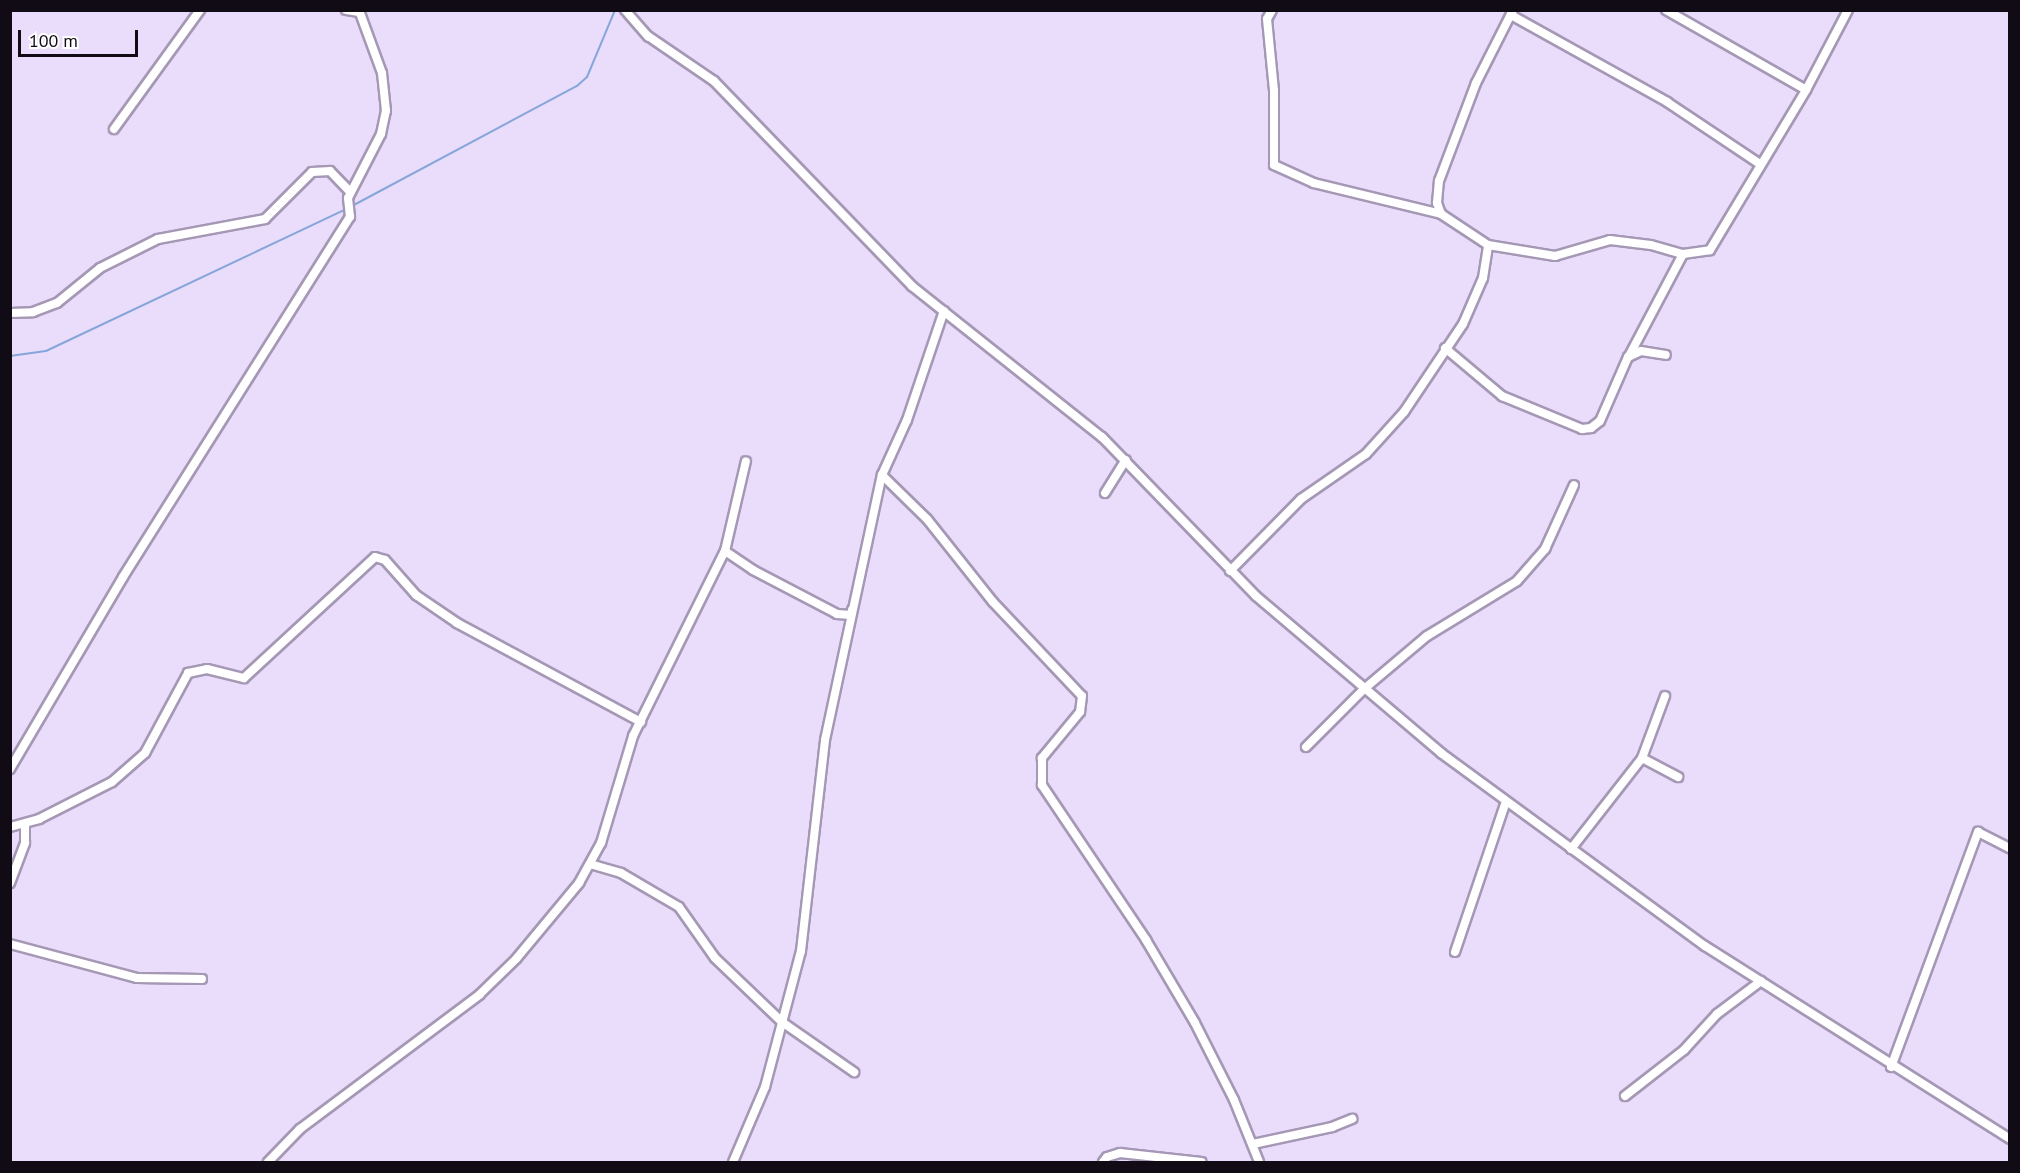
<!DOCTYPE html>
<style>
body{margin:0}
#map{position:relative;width:2020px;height:1173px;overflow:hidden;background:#eadcfb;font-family:"PT Sans",sans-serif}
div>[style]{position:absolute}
.stream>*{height:2px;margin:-1px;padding:0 1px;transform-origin:1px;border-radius:1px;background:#86a6da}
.roads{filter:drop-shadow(2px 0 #a598b5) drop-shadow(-2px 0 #a598b5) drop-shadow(0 2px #a598b5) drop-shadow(0 -2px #a598b5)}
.minor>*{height:8px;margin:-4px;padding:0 4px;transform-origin:4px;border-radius:4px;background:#fff}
span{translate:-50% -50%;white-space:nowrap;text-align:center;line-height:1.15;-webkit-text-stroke:4.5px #fff;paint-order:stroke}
.frame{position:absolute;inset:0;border:12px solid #100b15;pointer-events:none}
.scale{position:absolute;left:18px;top:30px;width:120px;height:27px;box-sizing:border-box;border:3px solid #100b15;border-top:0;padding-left:8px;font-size:18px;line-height:21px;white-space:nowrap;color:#100b15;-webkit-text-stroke:4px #fff;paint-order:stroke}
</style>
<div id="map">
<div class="stream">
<div style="left:352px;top:206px;width:255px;rotate:-28.1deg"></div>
<div style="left:577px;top:86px;width:13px;rotate:-42deg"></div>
<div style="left:587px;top:77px;width:73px;rotate:-67.3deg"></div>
<div style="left:10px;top:356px;width:36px;rotate:-8deg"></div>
<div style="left:46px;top:351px;width:333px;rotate:-25.3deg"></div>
</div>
<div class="roads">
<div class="minor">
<div style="left:346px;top:10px;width:12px;rotate:9deg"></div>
<div style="left:625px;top:10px;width:35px;rotate:49deg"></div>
<div style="left:648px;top:36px;width:80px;rotate:34.3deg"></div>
<div style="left:714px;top:81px;width:285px;rotate:46deg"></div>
<div style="left:912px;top:286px;width:243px;rotate:38.5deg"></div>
<div style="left:1102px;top:437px;width:221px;rotate:45.9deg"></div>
<div style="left:1256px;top:596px;width:243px;rotate:40.3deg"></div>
<div style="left:1441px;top:753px;width:327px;rotate:36.2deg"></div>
<div style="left:1705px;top:946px;width:361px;rotate:32.3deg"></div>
<div style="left:1272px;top:10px;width:10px;rotate:119deg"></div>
<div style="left:1267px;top:19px;width:72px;rotate:84.4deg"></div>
<div style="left:1274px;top:91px;width:74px;rotate:90deg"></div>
<div style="left:1274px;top:165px;width:44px;rotate:24.2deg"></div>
<div style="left:1314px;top:183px;width:131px;rotate:13.7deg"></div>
<div style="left:1666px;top:10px;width:161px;rotate:29.7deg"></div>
<div style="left:1806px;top:90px;width:90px;rotate:-62.3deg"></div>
<div style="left:1511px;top:15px;width:179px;rotate:29.1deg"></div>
<div style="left:1667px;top:102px;width:112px;rotate:33.7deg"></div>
<div style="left:114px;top:129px;width:147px;rotate:-54.1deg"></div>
<div style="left:1488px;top:245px;width:68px;rotate:9.3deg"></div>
<div style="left:1555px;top:256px;width:57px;rotate:-16.2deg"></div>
<div style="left:1610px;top:240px;width:41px;rotate:7deg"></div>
<div style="left:1651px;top:245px;width:33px;rotate:16deg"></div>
<div style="left:1683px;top:254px;width:27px;rotate:-8deg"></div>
<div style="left:1710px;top:250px;width:187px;rotate:-59deg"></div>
<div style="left:10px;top:313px;width:23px;rotate:-2deg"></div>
<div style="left:33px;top:312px;width:26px;rotate:-21deg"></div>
<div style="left:57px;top:303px;width:55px;rotate:-39.1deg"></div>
<div style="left:100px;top:268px;width:65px;rotate:-26.6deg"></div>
<div style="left:158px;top:239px;width:109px;rotate:-10.6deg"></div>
<div style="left:265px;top:219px;width:66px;rotate:-45deg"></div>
<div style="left:312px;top:172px;width:18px;rotate:-3deg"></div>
<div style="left:330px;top:171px;width:29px;rotate:46deg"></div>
<div style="left:1445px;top:348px;width:75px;rotate:40.1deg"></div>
<div style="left:1502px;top:396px;width:87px;rotate:22.4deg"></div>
<div style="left:1582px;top:429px;width:9px;rotate:-6deg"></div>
<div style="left:1591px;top:428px;width:11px;rotate:-38deg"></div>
<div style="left:1600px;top:421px;width:70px;rotate:-66.4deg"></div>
<div style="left:1628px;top:357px;width:14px;rotate:-25deg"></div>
<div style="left:1641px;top:351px;width:25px;rotate:9deg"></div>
<div style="left:1629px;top:356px;width:115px;rotate:-62.1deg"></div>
<div style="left:882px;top:475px;width:63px;rotate:44.4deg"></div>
<div style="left:927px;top:519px;width:106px;rotate:51.5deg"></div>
<div style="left:993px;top:602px;width:129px;rotate:46.6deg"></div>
<div style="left:1082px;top:696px;width:16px;rotate:97deg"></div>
<div style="left:1080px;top:712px;width:60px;rotate:129.6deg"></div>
<div style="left:1042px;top:758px;width:27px;rotate:90deg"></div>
<div style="left:1042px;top:785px;width:187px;rotate:56.1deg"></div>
<div style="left:1146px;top:940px;width:96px;rotate:59.4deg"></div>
<div style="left:1195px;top:1023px;width:86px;rotate:63.1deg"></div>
<div style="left:1234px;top:1100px;width:67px;rotate:68deg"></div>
<div style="left:1105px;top:493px;width:39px;rotate:-58deg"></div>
<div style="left:725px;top:551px;width:92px;rotate:-76.9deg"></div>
<div style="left:1230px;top:571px;width:101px;rotate:-45.4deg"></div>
<div style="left:1301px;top:499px;width:79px;rotate:-34.7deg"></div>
<div style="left:1366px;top:454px;width:57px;rotate:-47.9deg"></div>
<div style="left:1404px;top:412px;width:106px;rotate:-56.2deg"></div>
<div style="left:1463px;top:324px;width:50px;rotate:-66.5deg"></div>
<div style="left:1483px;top:278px;width:33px;rotate:-81deg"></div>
<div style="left:1488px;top:245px;width:56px;rotate:-146.6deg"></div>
<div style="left:1441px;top:214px;width:12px;rotate:-110deg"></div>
<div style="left:1437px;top:203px;width:22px;rotate:-85deg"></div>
<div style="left:1439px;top:181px;width:105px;rotate:-69.3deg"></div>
<div style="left:1476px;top:83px;width:82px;rotate:-63.1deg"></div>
<div style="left:1306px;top:747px;width:82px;rotate:-45deg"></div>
<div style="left:1364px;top:689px;width:82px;rotate:-40.1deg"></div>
<div style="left:1427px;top:636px;width:105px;rotate:-31.4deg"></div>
<div style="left:1517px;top:581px;width:43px;rotate:-48.8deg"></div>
<div style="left:1545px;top:549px;width:70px;rotate:-65.6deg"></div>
<div style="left:1642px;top:758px;width:41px;rotate:27.8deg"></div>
<div style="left:10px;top:769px;width:223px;rotate:-59.5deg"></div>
<div style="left:123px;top:577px;width:426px;rotate:-57.8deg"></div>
<div style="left:350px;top:217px;width:19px;rotate:-96deg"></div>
<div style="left:348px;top:198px;width:72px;rotate:-62.7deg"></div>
<div style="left:381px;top:134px;width:24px;rotate:-78deg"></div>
<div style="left:386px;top:111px;width:38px;rotate:-96deg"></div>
<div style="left:382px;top:73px;width:67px;rotate:-110.1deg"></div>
<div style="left:10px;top:827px;width:30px;rotate:-15deg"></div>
<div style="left:39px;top:819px;width:82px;rotate:-26.9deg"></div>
<div style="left:112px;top:782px;width:44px;rotate:-41.3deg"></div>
<div style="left:145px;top:753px;width:91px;rotate:-61.7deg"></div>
<div style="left:188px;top:673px;width:19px;rotate:-12deg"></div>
<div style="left:207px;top:669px;width:38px;rotate:14deg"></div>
<div style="left:244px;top:678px;width:178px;rotate:-42.7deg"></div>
<div style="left:375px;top:557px;width:10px;rotate:17deg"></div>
<div style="left:385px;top:560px;width:47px;rotate:48.5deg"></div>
<div style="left:416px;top:595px;width:50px;rotate:34.3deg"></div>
<div style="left:457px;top:623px;width:209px;rotate:28.3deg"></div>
<div style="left:1571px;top:849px;width:115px;rotate:-52deg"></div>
<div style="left:1642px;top:758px;width:66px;rotate:-69.6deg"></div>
<div style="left:590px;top:864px;width:32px;rotate:16deg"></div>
<div style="left:621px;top:873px;width:67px;rotate:30.4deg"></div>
<div style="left:679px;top:907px;width:62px;rotate:54.8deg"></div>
<div style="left:715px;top:958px;width:93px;rotate:43.7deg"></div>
<div style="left:782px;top:1022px;width:88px;rotate:34.8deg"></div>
<div style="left:10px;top:883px;width:43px;rotate:-69.4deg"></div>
<div style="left:25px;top:843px;width:18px;rotate:-90deg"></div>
<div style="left:10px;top:944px;width:131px;rotate:15deg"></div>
<div style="left:137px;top:978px;width:65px;rotate:0.9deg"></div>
<div style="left:1455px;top:952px;width:159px;rotate:-71.3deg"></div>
<div style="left:1891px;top:1067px;width:251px;rotate:-69.7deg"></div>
<div style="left:1978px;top:832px;width:36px;rotate:27deg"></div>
<div style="left:1625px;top:1096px;width:75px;rotate:-37.9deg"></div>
<div style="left:1684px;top:1050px;width:49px;rotate:-47.5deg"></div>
<div style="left:1717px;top:1014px;width:55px;rotate:-36.9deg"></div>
<div style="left:1253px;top:1144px;width:81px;rotate:-12.1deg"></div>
<div style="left:1332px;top:1127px;width:22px;rotate:-22deg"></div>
<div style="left:268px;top:1162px;width:46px;rotate:-45.9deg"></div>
<div style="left:300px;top:1129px;width:224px;rotate:-36.8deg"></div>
<div style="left:479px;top:995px;width:52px;rotate:-44.2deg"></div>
<div style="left:516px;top:959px;width:99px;rotate:-50.3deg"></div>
<div style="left:579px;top:883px;width:46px;rotate:-61.2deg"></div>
<div style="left:601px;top:843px;width:112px;rotate:-73.3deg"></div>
<div style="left:633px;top:736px;width:207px;rotate:-63.6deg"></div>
<div style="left:725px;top:551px;width:34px;rotate:34deg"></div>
<div style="left:753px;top:570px;width:95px;rotate:27.6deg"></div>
<div style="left:837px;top:614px;width:14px;rotate:4deg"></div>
<div style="left:851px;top:615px;width:5px;rotate:-79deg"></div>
<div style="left:733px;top:1162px;width:82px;rotate:-66.9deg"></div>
<div style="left:765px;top:1087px;width:141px;rotate:-75.2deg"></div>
<div style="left:801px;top:951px;width:212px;rotate:-83.5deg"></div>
<div style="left:825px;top:740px;width:271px;rotate:-77.9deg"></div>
<div style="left:882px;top:475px;width:60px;rotate:-65.6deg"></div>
<div style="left:907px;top:420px;width:115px;rotate:-71.3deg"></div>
<div style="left:1103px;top:1162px;width:6px;rotate:-51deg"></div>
<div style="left:1107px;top:1157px;width:14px;rotate:-17deg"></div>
<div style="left:1120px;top:1153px;width:82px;rotate:6.3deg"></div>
</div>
</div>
<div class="frame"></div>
<div class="scale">100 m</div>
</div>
